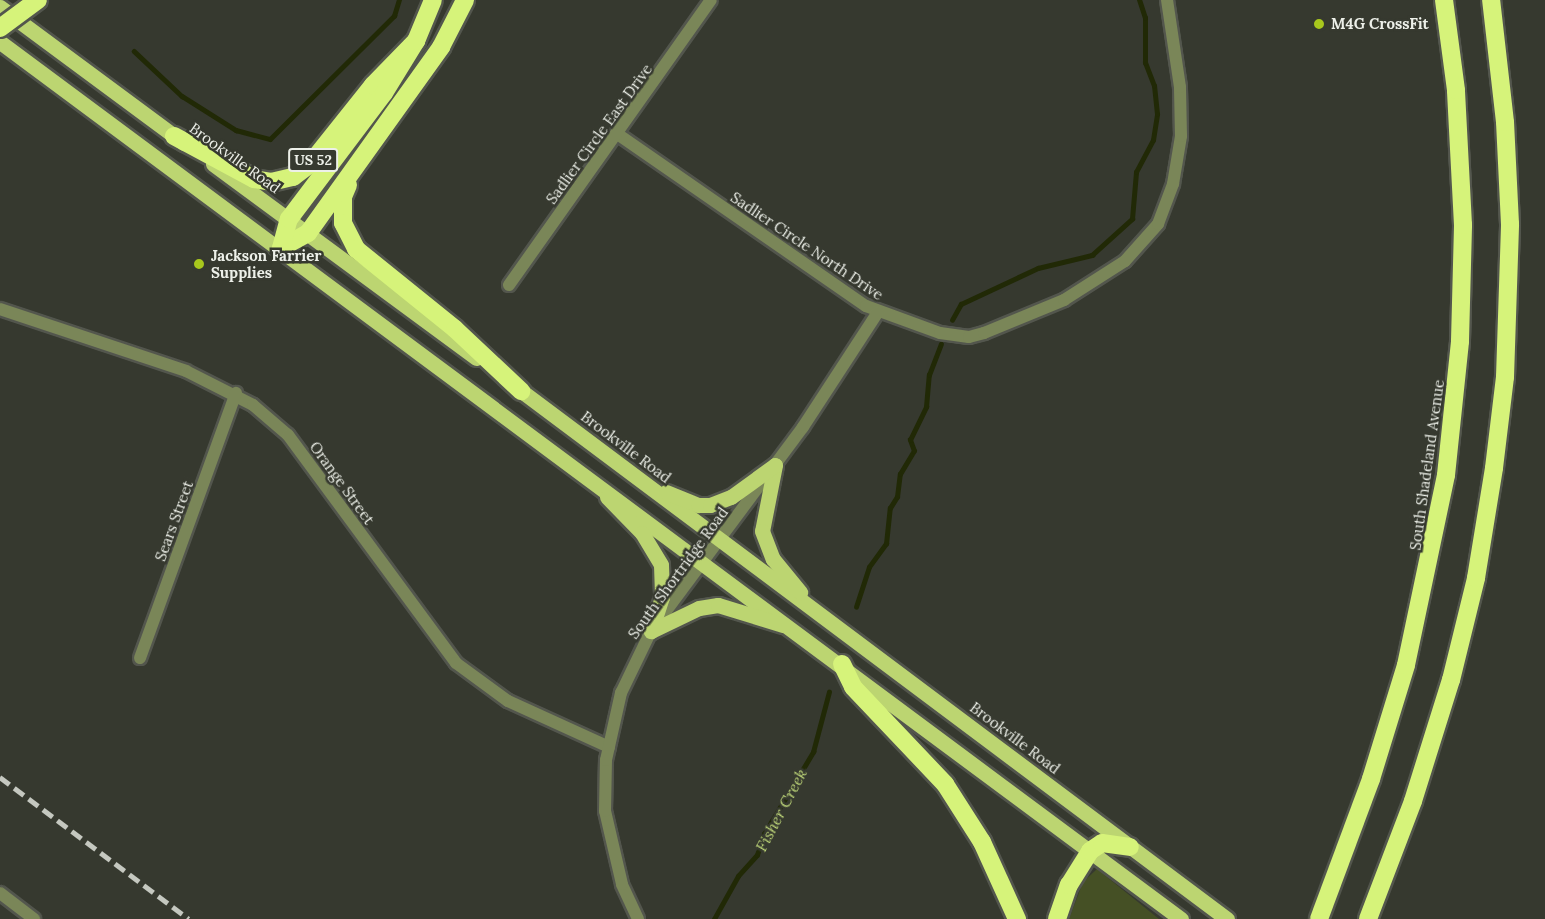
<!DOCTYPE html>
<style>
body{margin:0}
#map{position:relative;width:1545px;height:919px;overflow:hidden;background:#36392f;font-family:Lora,serif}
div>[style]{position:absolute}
.green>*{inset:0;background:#455025}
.stream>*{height:4.5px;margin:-2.25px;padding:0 2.25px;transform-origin:2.25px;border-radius:2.25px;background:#212906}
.roads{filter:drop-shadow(2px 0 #53564d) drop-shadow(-2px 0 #53564d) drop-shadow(0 2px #53564d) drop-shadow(0 -2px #53564d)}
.street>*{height:12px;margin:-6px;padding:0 6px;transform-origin:6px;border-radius:6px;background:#7a8658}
.primary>*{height:15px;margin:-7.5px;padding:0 7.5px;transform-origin:7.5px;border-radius:7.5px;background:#bcd571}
.highway>*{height:18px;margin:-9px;padding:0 9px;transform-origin:9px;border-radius:9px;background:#d6f37a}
.rail>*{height:4.5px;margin-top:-2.25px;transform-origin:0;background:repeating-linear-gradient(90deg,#c5c8c0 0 12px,transparent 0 18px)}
.bridges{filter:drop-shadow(2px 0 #53564d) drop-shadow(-2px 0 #53564d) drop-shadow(0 2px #53564d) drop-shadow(0 -2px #53564d)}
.highway-bridge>*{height:18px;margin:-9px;padding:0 9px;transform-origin:9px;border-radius:9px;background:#d6f37a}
.dots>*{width:16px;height:16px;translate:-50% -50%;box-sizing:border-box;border:3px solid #36392f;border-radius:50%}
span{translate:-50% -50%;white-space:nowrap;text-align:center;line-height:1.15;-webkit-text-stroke:5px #36392f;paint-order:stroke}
.shield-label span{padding:2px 4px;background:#36392f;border:2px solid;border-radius:4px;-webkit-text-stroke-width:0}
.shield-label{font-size:14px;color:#edf0e9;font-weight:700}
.poi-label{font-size:15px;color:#edf0e9;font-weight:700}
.left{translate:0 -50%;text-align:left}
.street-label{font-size:15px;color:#edf0e9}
.water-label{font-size:16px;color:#bed679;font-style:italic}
</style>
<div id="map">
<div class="green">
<div style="clip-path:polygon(1097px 869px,1159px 919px,1069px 919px,1083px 882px)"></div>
</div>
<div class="stream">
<div style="left:134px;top:51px;width:66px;rotate:43.2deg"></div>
<div style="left:182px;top:96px;width:64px;rotate:32.2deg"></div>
<div style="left:236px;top:130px;width:35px;rotate:15deg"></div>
<div style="left:270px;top:139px;width:175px;rotate:-44.8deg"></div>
<div style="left:394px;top:16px;width:17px;rotate:-73deg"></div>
<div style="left:952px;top:320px;width:18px;rotate:-61deg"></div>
<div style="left:961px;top:304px;width:85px;rotate:-25.1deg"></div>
<div style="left:1038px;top:268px;width:56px;rotate:-13.5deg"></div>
<div style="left:1092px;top:255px;width:54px;rotate:-42deg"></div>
<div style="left:1132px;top:219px;width:47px;rotate:-85.1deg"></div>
<div style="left:1136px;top:172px;width:36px;rotate:-62deg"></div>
<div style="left:1153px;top:140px;width:26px;rotate:-81deg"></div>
<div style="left:1157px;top:114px;width:28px;rotate:-96deg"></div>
<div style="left:1154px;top:86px;width:25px;rotate:-111deg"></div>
<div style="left:1145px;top:63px;width:45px;rotate:-90deg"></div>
<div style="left:1145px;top:18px;width:19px;rotate:-108deg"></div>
<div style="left:856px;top:607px;width:42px;rotate:-72deg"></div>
<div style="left:869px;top:567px;width:29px;rotate:-54deg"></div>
<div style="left:886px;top:544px;width:36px;rotate:-84deg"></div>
<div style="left:890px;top:508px;width:13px;rotate:-58deg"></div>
<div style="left:897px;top:497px;width:23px;rotate:-83deg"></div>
<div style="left:900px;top:474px;width:27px;rotate:-59deg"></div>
<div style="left:914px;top:451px;width:12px;rotate:-110deg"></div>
<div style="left:910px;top:440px;width:37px;rotate:-64deg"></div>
<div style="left:926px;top:407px;width:32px;rotate:-85deg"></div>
<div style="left:929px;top:375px;width:33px;rotate:-69deg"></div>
<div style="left:714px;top:919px;width:49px;rotate:-60.8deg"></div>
<div style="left:738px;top:876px;width:28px;rotate:-48deg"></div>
<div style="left:757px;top:855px;width:22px;rotate:-72deg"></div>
<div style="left:764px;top:834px;width:96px;rotate:-59.1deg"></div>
<div style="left:813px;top:752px;width:62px;rotate:-75.1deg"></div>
</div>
<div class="roads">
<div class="street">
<div style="left:616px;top:133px;width:304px;rotate:34.7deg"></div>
<div style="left:866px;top:306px;width:79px;rotate:20deg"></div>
<div style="left:940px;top:333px;width:29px;rotate:8deg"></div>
<div style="left:969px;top:337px;width:16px;rotate:-15deg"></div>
<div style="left:984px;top:333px;width:87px;rotate:-22.4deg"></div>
<div style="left:1064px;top:300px;width:72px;rotate:-32.6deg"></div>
<div style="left:1125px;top:261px;width:50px;rotate:-48.3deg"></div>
<div style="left:1158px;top:224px;width:43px;rotate:-69.4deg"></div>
<div style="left:1173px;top:184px;width:49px;rotate:-80.5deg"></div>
<div style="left:1181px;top:136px;width:49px;rotate:-91.2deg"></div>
<div style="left:1180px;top:87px;width:88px;rotate:-98.5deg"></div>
<div style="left:509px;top:285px;width:349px;rotate:-54.7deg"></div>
<div style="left:0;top:309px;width:196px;rotate:18.4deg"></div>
<div style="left:186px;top:371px;width:75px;rotate:26.9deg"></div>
<div style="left:253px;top:405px;width:46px;rotate:40.6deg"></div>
<div style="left:288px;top:435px;width:283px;rotate:53.6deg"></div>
<div style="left:456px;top:663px;width:64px;rotate:36.2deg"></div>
<div style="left:508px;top:701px;width:111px;rotate:24.5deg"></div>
<div style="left:140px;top:658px;width:282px;rotate:-70.1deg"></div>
<div style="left:0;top:893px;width:43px;rotate:37.4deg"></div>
<div style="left:638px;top:919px;width:38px;rotate:-115deg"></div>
<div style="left:622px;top:884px;width:75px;rotate:-103.1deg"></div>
<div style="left:605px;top:811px;width:51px;rotate:-88.9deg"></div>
<div style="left:606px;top:760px;width:69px;rotate:-77.4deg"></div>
<div style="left:621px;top:693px;width:69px;rotate:-64.2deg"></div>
<div style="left:651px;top:631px;width:254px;rotate:-53.3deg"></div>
<div style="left:803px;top:427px;width:137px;rotate:-56.9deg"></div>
</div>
<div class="primary">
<div style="left:0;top:7px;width:229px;rotate:36.5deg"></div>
<div style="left:0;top:42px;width:1471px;rotate:36.6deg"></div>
<div style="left:213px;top:164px;width:327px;rotate:36.4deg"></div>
<div style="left:512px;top:384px;width:893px;rotate:36.81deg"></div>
<div style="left:775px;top:465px;width:67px;rotate:101.1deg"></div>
<div style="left:762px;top:531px;width:30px;rotate:69deg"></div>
<div style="left:773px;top:559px;width:43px;rotate:50.7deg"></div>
<div style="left:666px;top:492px;width:35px;rotate:22deg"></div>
<div style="left:698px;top:505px;width:12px"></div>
<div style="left:710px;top:505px;width:22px;rotate:-21deg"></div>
<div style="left:731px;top:497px;width:54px;rotate:-36deg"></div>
<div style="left:607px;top:497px;width:50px;rotate:45.8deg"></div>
<div style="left:642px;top:533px;width:37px;rotate:59deg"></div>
<div style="left:661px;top:565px;width:32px;rotate:88deg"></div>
<div style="left:662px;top:597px;width:36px;rotate:108deg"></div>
<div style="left:651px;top:631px;width:53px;rotate:-25.6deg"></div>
<div style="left:699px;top:608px;width:19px;rotate:-9deg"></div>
<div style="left:718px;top:605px;width:68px;rotate:17.1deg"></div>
</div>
<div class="highway">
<div style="left:174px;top:136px;width:91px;rotate:28.3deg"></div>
<div style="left:254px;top:179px;width:17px;rotate:10deg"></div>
<div style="left:271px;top:182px;width:23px;rotate:-13deg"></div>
<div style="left:293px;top:177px;width:21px;rotate:-37deg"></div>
<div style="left:310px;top:164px;width:101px;rotate:-51.4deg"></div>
<div style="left:373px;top:85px;width:62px;rotate:-45.7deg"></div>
<div style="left:348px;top:185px;width:13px;rotate:113deg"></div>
<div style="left:343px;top:197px;width:26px;rotate:90deg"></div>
<div style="left:343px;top:223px;width:29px;rotate:63deg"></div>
<div style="left:356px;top:249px;width:127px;rotate:38.9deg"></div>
<div style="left:455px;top:329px;width:91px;rotate:43.2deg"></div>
<div style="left:281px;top:248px;width:31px;rotate:-29deg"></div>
<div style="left:308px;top:233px;width:229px;rotate:-54.4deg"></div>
<div style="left:441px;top:47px;width:53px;rotate:-62.9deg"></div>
<div style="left:281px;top:248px;width:30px;rotate:-75deg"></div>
<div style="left:289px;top:219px;width:158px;rotate:-53deg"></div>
<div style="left:384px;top:93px;width:61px;rotate:-58.4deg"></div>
<div style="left:416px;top:41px;width:44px;rotate:-67.5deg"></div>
<div style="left:842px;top:664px;width:25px;rotate:64deg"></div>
<div style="left:853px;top:687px;width:134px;rotate:46.5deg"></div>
<div style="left:945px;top:784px;width:69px;rotate:57.5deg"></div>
<div style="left:982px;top:842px;width:85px;rotate:65.6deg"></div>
<div style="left:1057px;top:919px;width:36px;rotate:-71deg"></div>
<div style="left:1069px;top:885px;width:40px;rotate:-58deg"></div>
<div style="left:1090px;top:851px;width:14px;rotate:-34deg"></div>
<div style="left:1102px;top:843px;width:28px;rotate:8deg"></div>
<div style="left:1319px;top:919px;width:149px;rotate:-69.6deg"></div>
<div style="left:1371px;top:779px;width:119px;rotate:-72.9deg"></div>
<div style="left:1406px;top:665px;width:194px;rotate:-78.1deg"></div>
<div style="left:1446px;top:475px;width:135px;rotate:-84deg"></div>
<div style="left:1460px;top:341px;width:116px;rotate:-88.5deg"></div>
<div style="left:1463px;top:225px;width:135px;rotate:-93deg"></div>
<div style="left:1456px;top:90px;width:91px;rotate:-97.6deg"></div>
<div style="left:1368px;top:919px;width:126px;rotate:-69.1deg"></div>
<div style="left:1413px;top:801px;width:127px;rotate:-72.6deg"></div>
<div style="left:1451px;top:680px;width:105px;rotate:-76.2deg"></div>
<div style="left:1476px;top:578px;width:111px;rotate:-80.7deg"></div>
<div style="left:1494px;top:468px;width:92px;rotate:-83.1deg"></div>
<div style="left:1505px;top:377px;width:153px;rotate:-88.1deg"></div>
<div style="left:1510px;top:224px;width:102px;rotate:-92.8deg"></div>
<div style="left:1505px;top:122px;width:123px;rotate:-96.5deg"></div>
</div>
</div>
<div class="rail">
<div style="left:0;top:777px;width:236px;rotate:36.9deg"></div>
</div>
<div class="bridges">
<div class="highway-bridge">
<div style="left:0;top:28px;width:47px;rotate:-36.4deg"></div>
</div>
</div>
<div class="dots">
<div style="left:1319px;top:24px;background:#a8c71d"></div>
<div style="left:199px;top:264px;background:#a8c71d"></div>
</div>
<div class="shield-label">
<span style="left:313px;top:160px">US 52</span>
</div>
<div class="poi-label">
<span class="left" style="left:1331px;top:24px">M4G CrossFit</span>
<span class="left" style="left:211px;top:264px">Jackson Farrier<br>Supplies</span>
</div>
<div class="street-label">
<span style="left:599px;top:134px;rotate:-54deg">Sadlier Circle East Drive</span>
<span style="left:235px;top:158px;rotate:36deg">Brookville Road</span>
<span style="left:807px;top:246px;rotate:34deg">Sadlier Circle North Drive</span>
<span style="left:626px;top:447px;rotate:37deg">Brookville Road</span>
<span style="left:1427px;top:465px;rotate:-82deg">South Shadeland Avenue</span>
<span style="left:342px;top:483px;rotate:54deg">Orange Street</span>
<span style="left:174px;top:521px;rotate:-70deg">Sears Street</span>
<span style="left:678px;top:573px;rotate:-54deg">South Shortridge Road</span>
<span style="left:1015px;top:738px;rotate:37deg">Brookville Road</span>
</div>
<div class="water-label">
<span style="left:781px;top:810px;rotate:-62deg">Fisher Creek</span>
</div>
</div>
